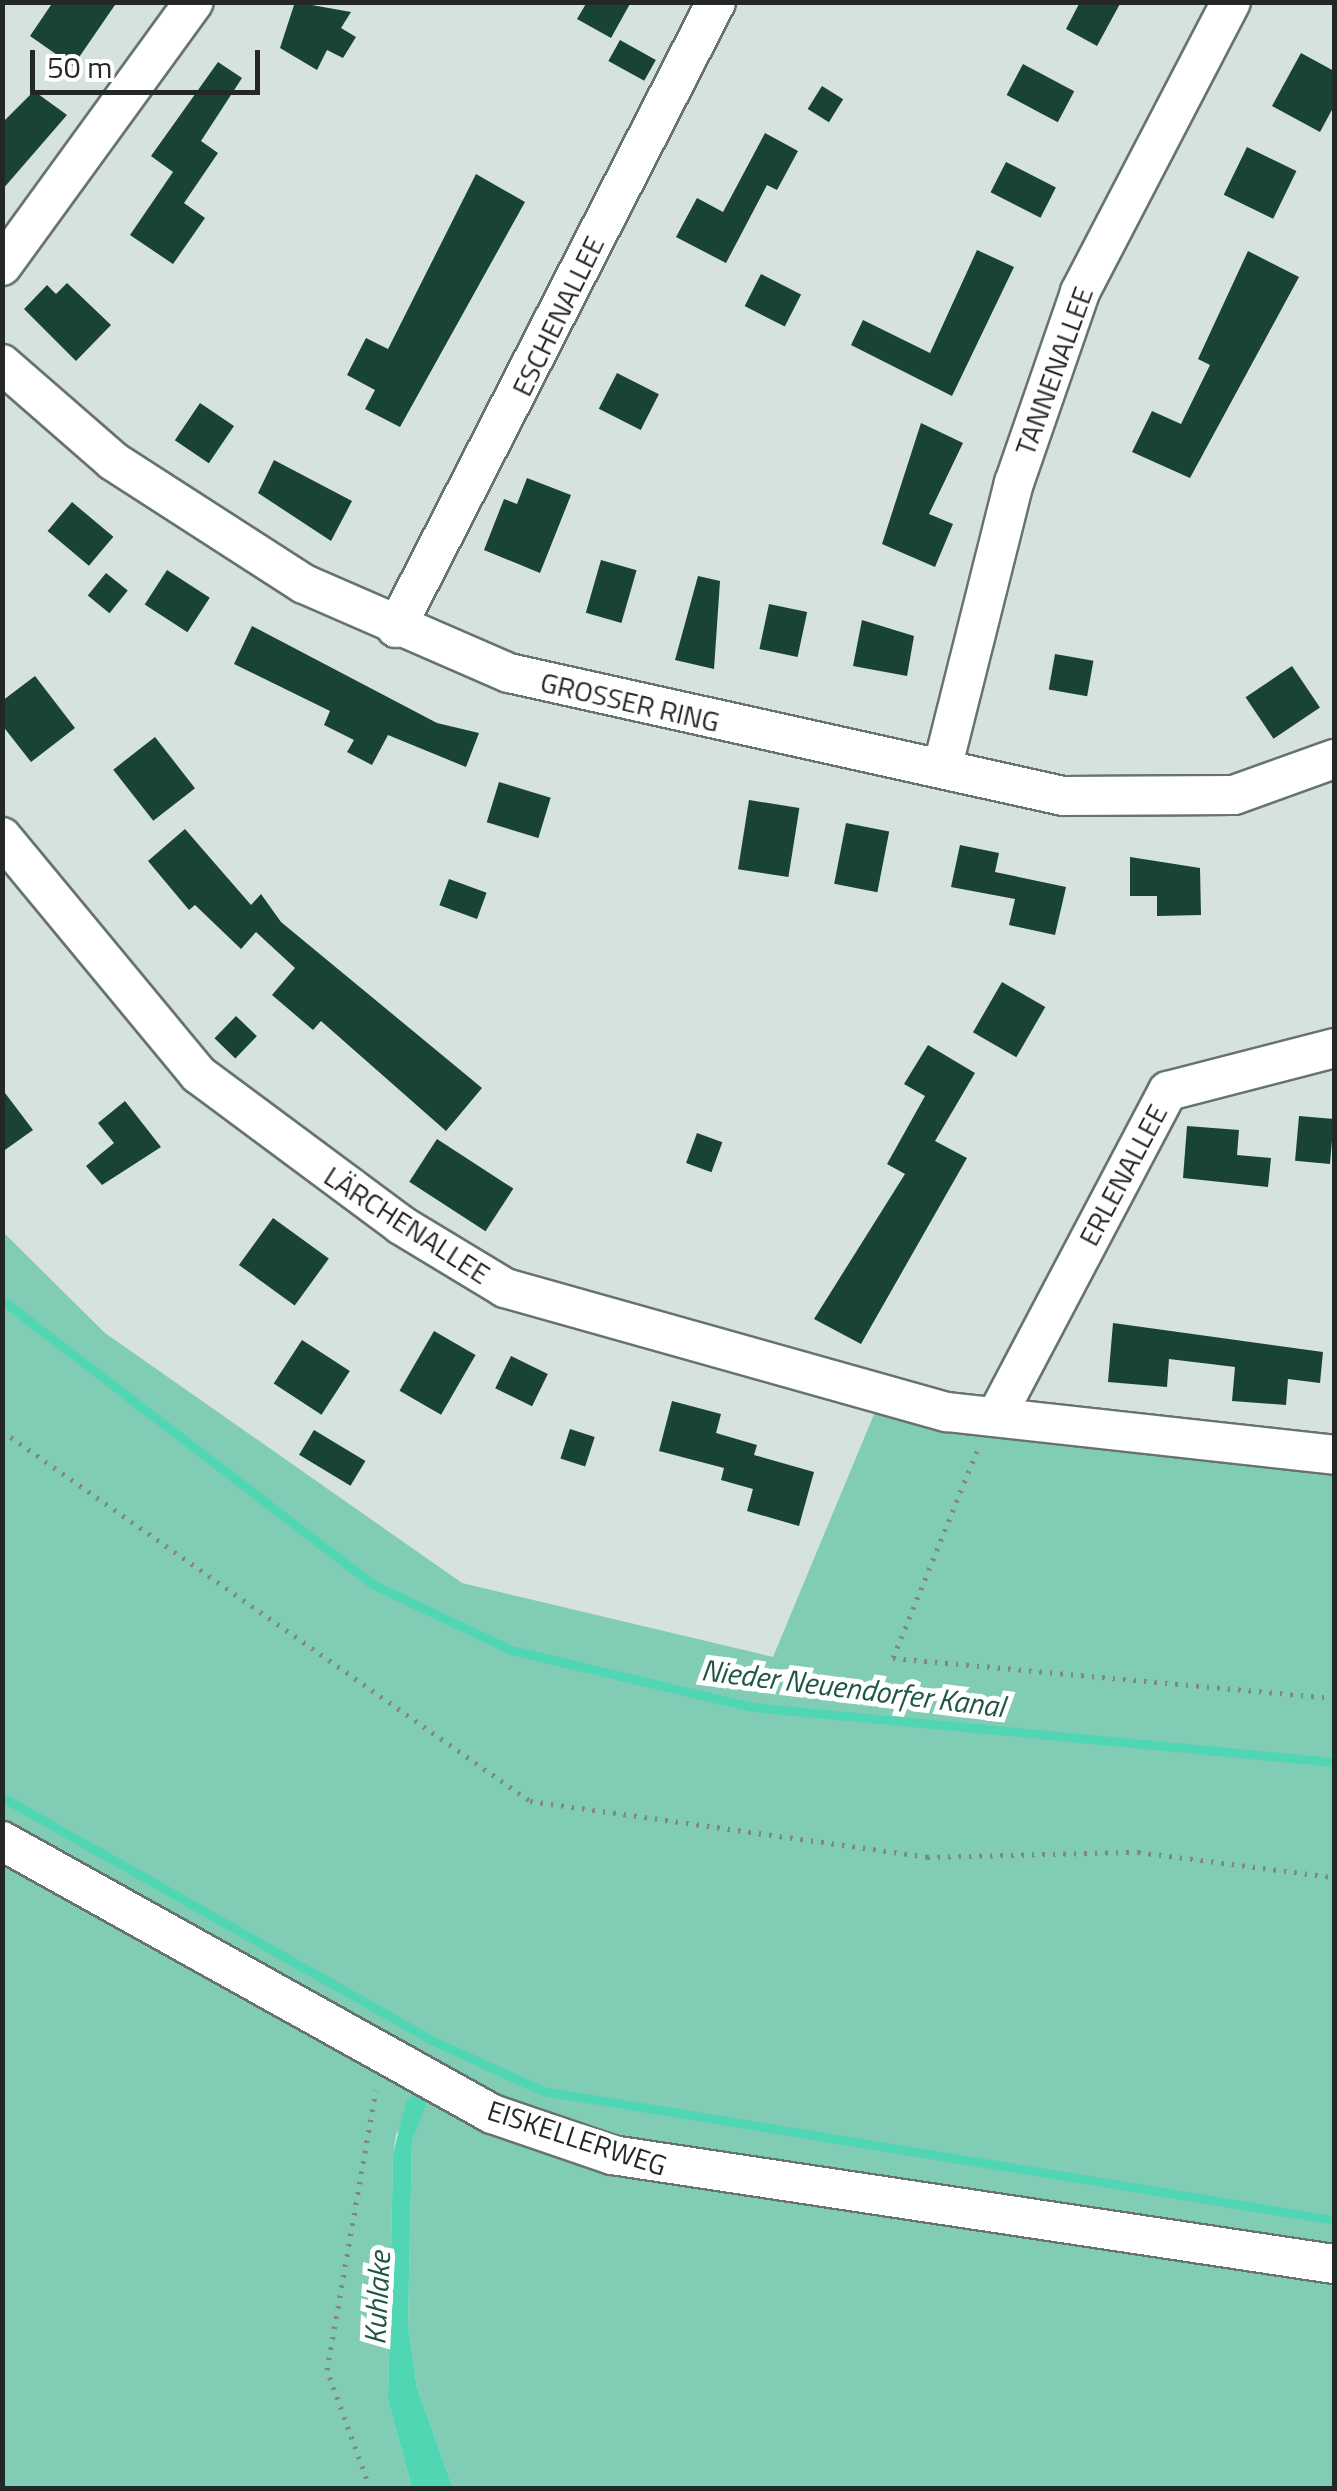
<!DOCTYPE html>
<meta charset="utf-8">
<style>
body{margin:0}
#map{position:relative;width:1337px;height:2491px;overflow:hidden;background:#d5e2dd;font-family:"Titillium Web",sans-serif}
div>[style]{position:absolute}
.green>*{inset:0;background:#81ccb5}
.water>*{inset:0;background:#51d6b4}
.stream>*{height:9px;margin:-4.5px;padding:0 4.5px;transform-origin:4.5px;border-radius:4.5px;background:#51d6b4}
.building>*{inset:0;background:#1a4338;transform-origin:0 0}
.path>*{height:5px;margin-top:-2.5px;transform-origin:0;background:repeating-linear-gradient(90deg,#7e8884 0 2.5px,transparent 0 10.5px)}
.roads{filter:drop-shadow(2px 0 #67736f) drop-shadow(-2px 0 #67736f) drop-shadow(0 2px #67736f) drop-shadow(0 -2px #67736f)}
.minor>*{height:38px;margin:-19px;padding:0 19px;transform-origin:19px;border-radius:19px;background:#fff}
span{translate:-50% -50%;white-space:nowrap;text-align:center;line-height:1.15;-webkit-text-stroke:10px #fff;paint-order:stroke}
.street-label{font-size:28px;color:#232826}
.water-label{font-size:30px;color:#205648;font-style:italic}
.frame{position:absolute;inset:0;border:5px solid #232826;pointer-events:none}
.scale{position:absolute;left:30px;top:50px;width:230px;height:45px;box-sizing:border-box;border:5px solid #232826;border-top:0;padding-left:12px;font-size:30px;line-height:35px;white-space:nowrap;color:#232826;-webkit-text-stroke:8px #fff;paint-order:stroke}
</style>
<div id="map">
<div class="green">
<div style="clip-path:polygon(2px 1231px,105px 1333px,462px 1583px,773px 1657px,875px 1412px,947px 1412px,1334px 1463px,1334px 2488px,453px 2488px,417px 2388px,408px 2325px,412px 2142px,427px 2098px,396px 2134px,393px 2154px,388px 2400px,412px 2488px,3px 2488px)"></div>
</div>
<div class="water">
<div style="clip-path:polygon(417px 2094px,428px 2098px,412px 2142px,408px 2325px,417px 2388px,453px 2488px,412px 2488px,388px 2400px,393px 2154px,406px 2102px)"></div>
</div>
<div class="stream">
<div style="left:2px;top:1300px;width:466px;rotate:37.5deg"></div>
<div style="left:372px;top:1584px;width:154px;rotate:25.4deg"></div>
<div style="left:511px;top:1650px;width:248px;rotate:13.3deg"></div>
<div style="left:752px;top:1707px;width:585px;rotate:5.4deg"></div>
<div style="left:2px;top:1797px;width:491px;rotate:29.5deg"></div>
<div style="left:429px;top:2039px;width:125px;rotate:24.5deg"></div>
<div style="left:543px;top:2091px;width:801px;rotate:9.26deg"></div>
</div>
<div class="building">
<div style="clip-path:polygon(53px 2px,117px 2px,73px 66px,30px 36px)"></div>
<div style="clip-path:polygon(295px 2px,351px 12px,341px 28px,356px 37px,343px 58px,327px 50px,317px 70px,280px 48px)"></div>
<div style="clip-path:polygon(587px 2px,631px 2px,611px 38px,577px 19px)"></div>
<div style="clip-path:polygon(1080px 2px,1121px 2px,1097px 46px,1066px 29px)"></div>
<div style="left:620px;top:40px;width:41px;height:24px;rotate:29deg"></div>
<div style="clip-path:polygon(1301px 53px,1334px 71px,1334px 106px,1320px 132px,1272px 106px)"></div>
<div style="clip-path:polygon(218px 62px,242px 78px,201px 141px,218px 153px,184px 203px,205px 218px,173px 264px,130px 235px,173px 172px,151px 156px)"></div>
<div style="left:1023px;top:64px;width:58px;height:35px;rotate:28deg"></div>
<div style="left:822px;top:86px;width:25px;height:27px;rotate:32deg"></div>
<div style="clip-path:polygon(34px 91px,67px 115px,2px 190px,2px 123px)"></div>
<div style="clip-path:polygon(765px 133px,798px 151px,777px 190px,767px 185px,726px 263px,676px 237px,697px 198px,723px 212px)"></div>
<div style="left:1247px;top:147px;width:55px;height:53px;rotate:26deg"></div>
<div style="left:1006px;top:162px;width:56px;height:34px;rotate:27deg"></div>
<div style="clip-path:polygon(476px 174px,525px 202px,400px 427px,365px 409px,375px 390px,347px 375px,366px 338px,388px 349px)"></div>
<div style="clip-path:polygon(977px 250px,1014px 267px,952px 396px,851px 345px,863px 320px,930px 353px)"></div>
<div style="clip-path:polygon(1248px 251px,1299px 277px,1190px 478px,1132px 452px,1152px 411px,1181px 424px,1210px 365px,1198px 359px)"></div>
<div style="left:761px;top:274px;width:45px;height:36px;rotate:27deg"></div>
<div style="clip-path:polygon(67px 283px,111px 325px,76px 361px,24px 309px,47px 285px,56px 294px)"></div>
<div style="left:617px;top:373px;width:47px;height:40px;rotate:27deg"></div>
<div style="left:200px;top:403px;width:41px;height:45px;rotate:34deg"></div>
<div style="clip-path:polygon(921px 423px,963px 443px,929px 514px,953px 524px,935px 567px,882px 544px)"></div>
<div style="clip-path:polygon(274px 460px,352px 501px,331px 541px,258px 493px)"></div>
<div style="clip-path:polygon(527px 478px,571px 495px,540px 573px,484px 550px,504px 499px,517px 504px)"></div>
<div style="left:72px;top:502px;width:54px;height:38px;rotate:40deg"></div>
<div style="left:601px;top:560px;width:37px;height:55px;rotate:16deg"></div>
<div style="left:167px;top:570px;width:51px;height:41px;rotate:33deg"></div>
<div style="left:106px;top:573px;width:28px;height:29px;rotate:39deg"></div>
<div style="clip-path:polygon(698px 576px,720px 581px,714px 669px,675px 660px)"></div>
<div style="left:769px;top:604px;width:39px;height:46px;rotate:12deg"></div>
<div style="clip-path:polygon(862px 620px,914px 636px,907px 676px,853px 666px)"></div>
<div style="clip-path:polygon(252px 626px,437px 723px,479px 733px,466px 767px,388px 735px,372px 765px,347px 752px,354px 740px,324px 725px,330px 711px,234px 664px)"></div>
<div style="left:1055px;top:654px;width:39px;height:36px;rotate:10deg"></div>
<div style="left:1292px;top:666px;width:50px;height:56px;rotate:56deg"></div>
<div style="clip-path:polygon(35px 676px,75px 728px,31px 762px,2px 725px,2px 701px)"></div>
<div style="left:155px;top:737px;width:65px;height:53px;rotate:52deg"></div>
<div style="left:499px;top:782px;width:54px;height:42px;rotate:17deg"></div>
<div style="left:749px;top:800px;width:51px;height:70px;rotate:9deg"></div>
<div style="left:846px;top:823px;width:44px;height:62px;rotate:11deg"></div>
<div style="clip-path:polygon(185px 829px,251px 905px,261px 894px,281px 922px,482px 1088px,446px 1131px,321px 1021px,313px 1030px,272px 995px,295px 968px,256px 932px,241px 949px,195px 905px,189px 910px,148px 861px)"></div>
<div style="clip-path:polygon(960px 845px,999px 853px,995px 872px,1066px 887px,1055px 935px,1009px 925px,1015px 899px,951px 887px)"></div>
<div style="clip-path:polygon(1130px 857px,1200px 868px,1201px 915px,1157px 916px,1157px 896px,1130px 896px)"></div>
<div style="left:449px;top:879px;width:40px;height:28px;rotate:20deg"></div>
<div style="left:1002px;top:982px;width:50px;height:58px;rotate:30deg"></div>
<div style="left:236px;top:1016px;width:29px;height:31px;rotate:44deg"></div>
<div style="clip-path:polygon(928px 1045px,975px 1073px,935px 1141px,967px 1158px,861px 1344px,814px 1319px,905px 1174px,887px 1164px,925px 1096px,904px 1084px)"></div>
<div style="clip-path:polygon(2px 1089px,33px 1130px,2px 1152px)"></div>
<div style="clip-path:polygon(125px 1101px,161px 1147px,102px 1185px,86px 1166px,114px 1143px,98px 1123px)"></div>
<div style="left:1299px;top:1116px;width:35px;height:45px;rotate:5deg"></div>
<div style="clip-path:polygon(1187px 1126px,1239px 1130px,1237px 1155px,1271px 1158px,1268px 1187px,1183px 1178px)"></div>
<div style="left:697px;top:1133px;width:27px;height:32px;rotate:20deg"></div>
<div style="left:437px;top:1139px;width:91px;height:51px;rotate:33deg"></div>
<div style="left:273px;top:1218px;width:69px;height:58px;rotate:36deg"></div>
<div style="clip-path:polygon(1113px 1323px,1323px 1352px,1320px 1383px,1288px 1379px,1286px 1405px,1232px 1401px,1235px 1367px,1169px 1359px,1167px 1387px,1108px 1382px)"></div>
<div style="left:434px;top:1331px;width:48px;height:69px;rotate:30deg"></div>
<div style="left:302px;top:1340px;width:57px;height:52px;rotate:33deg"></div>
<div style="left:511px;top:1356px;width:41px;height:36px;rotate:26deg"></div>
<div style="clip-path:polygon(672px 1401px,721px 1414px,716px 1433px,757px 1445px,754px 1455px,814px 1472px,799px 1526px,747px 1511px,753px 1489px,721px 1480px,724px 1468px,659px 1451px)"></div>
<div style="left:570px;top:1429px;width:26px;height:31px;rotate:18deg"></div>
<div style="left:314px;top:1430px;width:60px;height:29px;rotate:31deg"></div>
</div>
<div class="path">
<div style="left:2px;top:1431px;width:645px;rotate:35.02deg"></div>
<div style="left:530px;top:1801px;width:401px;rotate:8deg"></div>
<div style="left:927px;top:1857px;width:211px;rotate:-1.4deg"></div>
<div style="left:1138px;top:1852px;width:198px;rotate:7.3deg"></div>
<div style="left:977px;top:1451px;width:223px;rotate:112.1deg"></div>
<div style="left:893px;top:1658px;width:443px;rotate:5.2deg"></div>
<div style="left:370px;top:2488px;width:126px;rotate:-110deg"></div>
<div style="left:327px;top:2370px;width:284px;rotate:-80.1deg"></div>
</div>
<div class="roads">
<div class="minor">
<div style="left:2px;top:266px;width:326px;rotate:-54deg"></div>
<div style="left:2px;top:364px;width:147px;rotate:41.1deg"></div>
<div style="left:113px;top:461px;width:227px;rotate:32.8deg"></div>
<div style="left:304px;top:584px;width:223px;rotate:23.5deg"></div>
<div style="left:509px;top:673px;width:567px;rotate:12.52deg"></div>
<div style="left:1063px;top:796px;width:171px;rotate:-0.3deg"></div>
<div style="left:1234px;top:795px;width:106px;rotate:-19.8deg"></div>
<div style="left:396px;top:628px;width:703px;rotate:-62.92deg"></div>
<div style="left:943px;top:765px;width:291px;rotate:-75.9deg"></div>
<div style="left:1014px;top:483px;width:202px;rotate:-70.9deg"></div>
<div style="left:1080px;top:292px;width:327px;rotate:-62.5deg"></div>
<div style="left:2px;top:837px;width:308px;rotate:50.4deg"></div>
<div style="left:198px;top:1074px;width:253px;rotate:36.6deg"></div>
<div style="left:401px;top:1225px;width:122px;rotate:31.2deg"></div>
<div style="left:505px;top:1288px;width:459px;rotate:15.7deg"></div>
<div style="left:947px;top:1412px;width:389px;rotate:6.3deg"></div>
<div style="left:998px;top:1413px;width:364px;rotate:-62.2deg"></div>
<div style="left:1168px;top:1091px;width:171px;rotate:-14.5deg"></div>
<div style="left:2px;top:1841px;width:561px;rotate:29.12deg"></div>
<div style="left:492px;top:2114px;width:127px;rotate:18.9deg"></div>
<div style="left:612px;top:2155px;width:730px;rotate:8.59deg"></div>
</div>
</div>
<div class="street-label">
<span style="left:558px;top:316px;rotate:-64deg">ESCHENALLEE</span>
<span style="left:1054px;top:371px;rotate:-70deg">TANNENALLEE</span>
<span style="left:630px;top:702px;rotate:13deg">GROSSER RING</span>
<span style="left:1123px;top:1175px;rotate:-62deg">ERLENALLEE</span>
<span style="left:407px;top:1225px;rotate:33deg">LÄRCHENALLEE</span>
<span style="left:577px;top:2138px;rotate:18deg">EISKELLERWEG</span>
</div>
<div class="water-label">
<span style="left:853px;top:1688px;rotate:7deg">Nieder Neuendorfer Kanal</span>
<span style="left:377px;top:2298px;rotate:-87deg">Kuhlake</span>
</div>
<div class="frame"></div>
<div class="scale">50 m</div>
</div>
